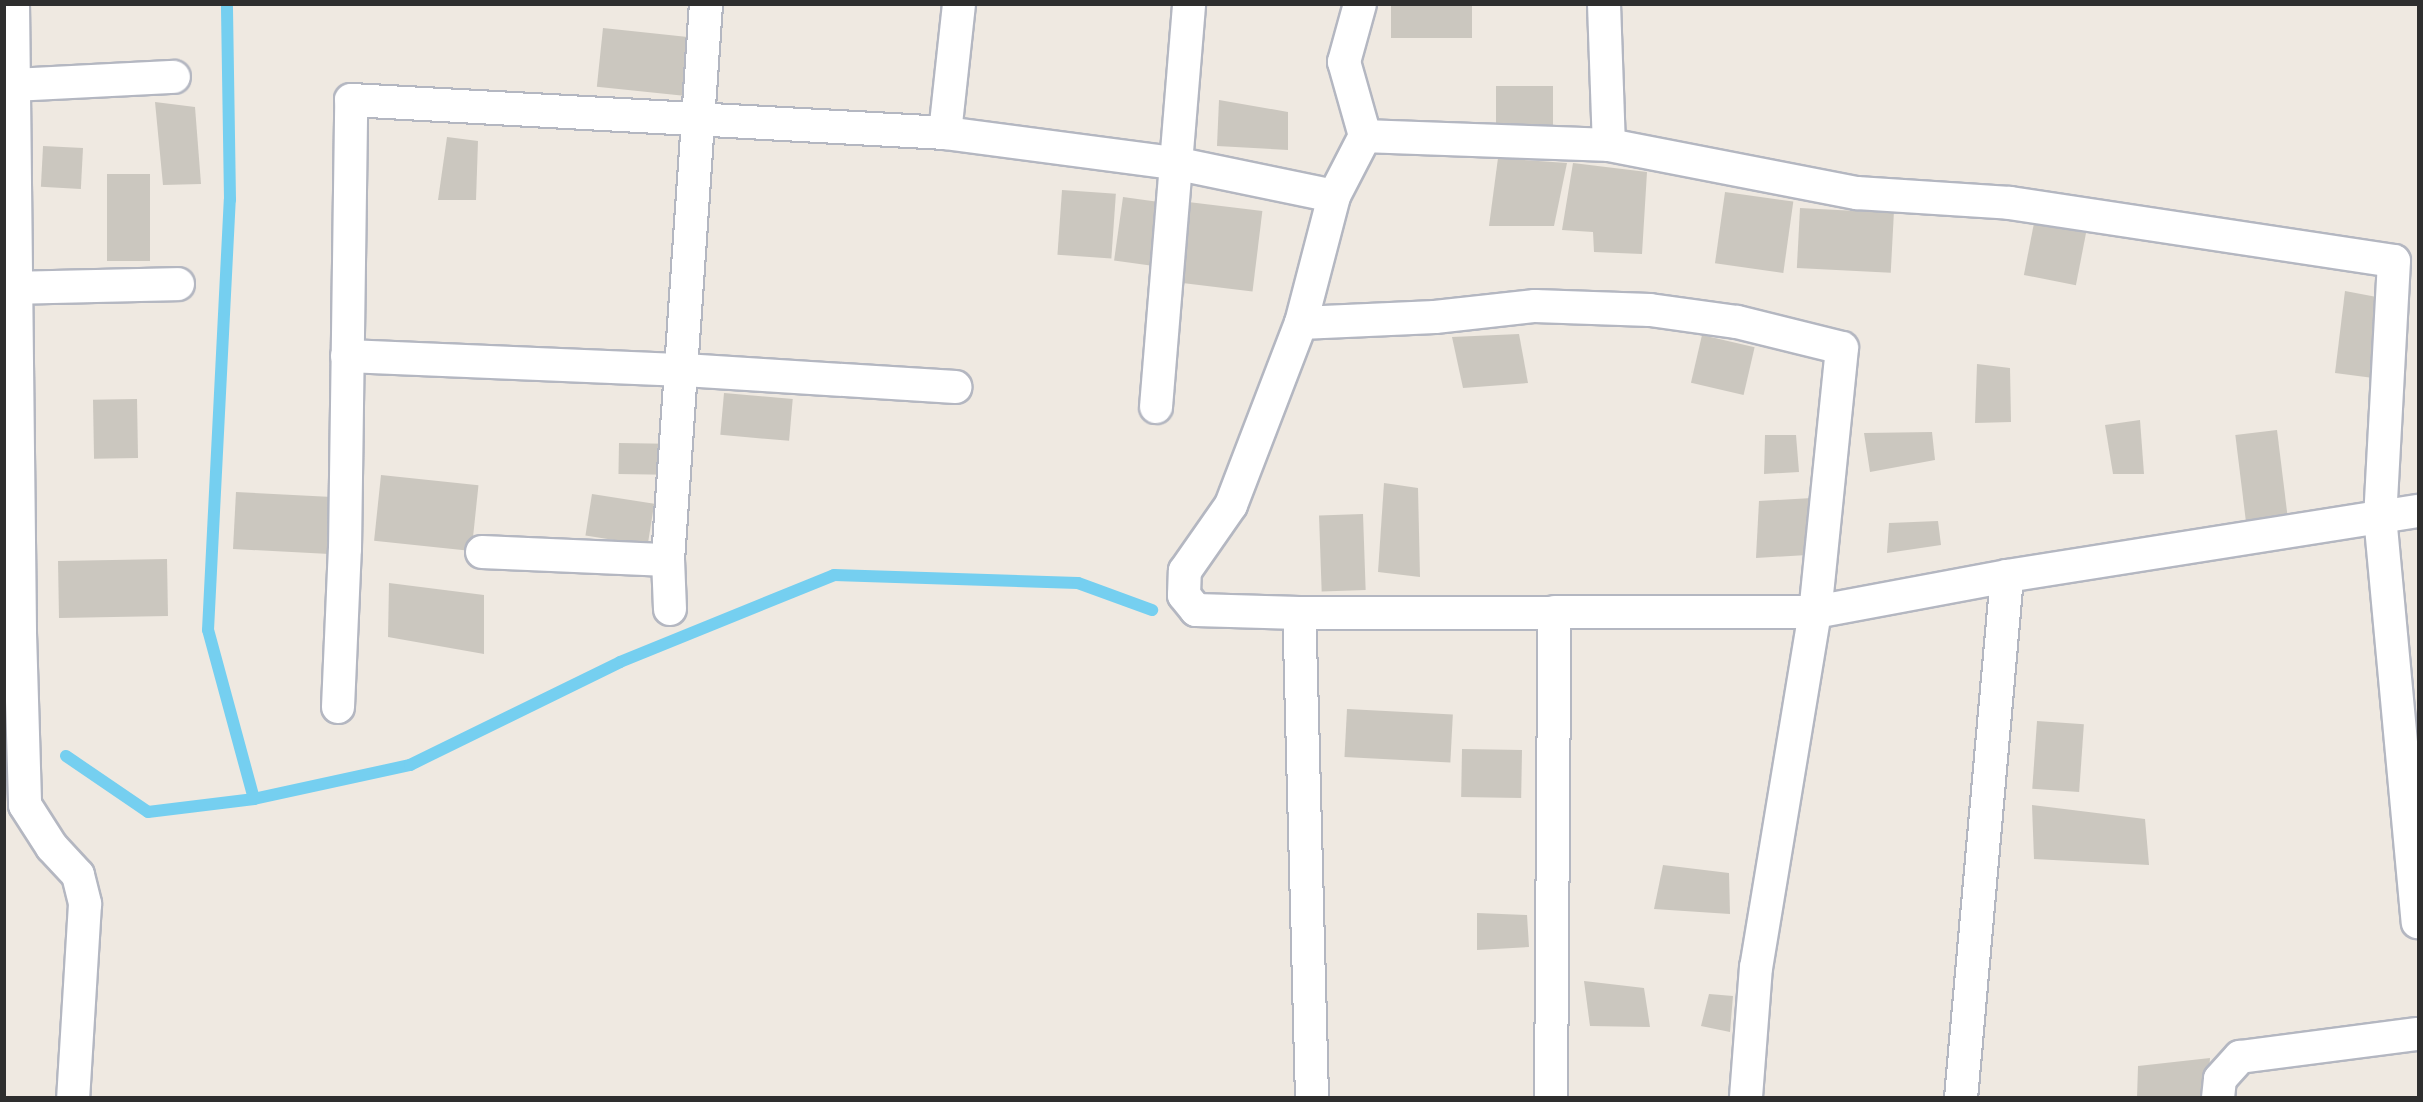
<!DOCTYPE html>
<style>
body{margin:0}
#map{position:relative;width:2423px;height:1102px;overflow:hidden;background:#efe9e1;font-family:Ubuntu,sans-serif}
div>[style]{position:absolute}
.stream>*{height:12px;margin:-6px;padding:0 6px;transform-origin:6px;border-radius:6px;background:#75cff0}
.building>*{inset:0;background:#cbc7bf;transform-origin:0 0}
.roads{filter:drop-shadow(2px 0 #b4b7c1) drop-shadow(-2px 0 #b4b7c1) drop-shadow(0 2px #b4b7c1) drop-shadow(0 -2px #b4b7c1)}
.street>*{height:32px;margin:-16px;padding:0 16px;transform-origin:16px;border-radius:16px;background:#fff}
span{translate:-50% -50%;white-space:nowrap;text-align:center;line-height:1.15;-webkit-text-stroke:4.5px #fff;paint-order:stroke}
.frame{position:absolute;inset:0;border:6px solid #2e2e2e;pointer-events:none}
</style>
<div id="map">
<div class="stream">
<div style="left:66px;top:756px;width:99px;rotate:34.3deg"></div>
<div style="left:148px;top:812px;width:107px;rotate:-7deg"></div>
<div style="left:254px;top:799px;width:175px;rotate:-105.2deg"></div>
<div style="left:208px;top:630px;width:431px;rotate:-87.1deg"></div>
<div style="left:230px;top:200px;width:196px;rotate:-90.9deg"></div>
<div style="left:254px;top:799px;width:160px;rotate:-12.3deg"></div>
<div style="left:410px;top:765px;width:234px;rotate:-26.1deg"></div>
<div style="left:620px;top:662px;width:231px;rotate:-22.1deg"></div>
<div style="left:834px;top:575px;width:244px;rotate:1.9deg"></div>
<div style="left:1078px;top:583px;width:79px;rotate:20deg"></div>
</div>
<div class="building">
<div style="left:1391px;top:5px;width:81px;height:33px"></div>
<div style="left:603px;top:28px;width:97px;height:59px;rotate:6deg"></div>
<div style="left:1496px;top:86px;width:57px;height:54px"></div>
<div style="clip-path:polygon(1219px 100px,1288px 112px,1288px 150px,1217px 146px)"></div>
<div style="clip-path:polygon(155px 102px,195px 107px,201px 184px,163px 185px)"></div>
<div style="clip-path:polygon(447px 137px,478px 141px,476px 200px,438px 200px)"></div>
<div style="left:83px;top:148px;width:41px;height:40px;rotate:93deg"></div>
<div style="clip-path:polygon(1498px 158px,1567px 163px,1554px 226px,1489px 226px)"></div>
<div style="clip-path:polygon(1573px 163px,1647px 172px,1642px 254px,1594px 252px,1593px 232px,1562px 230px)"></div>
<div style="left:107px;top:174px;width:43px;height:87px"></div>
<div style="left:1062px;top:190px;width:54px;height:65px;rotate:4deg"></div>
<div style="left:1725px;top:192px;width:69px;height:72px;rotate:8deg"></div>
<div style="left:1123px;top:197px;width:42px;height:64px;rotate:8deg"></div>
<div style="left:1180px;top:201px;width:83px;height:81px;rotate:7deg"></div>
<div style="left:1800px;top:208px;width:94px;height:60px;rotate:3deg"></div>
<div style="left:2034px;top:223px;width:53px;height:53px;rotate:11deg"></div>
<div style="clip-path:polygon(2345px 291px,2382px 298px,2381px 379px,2335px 373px)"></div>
<div style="clip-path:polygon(1519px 334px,1528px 383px,1463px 388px,1452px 337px)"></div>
<div style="left:1702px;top:335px;width:54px;height:49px;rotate:13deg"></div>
<div style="clip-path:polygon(1977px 364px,2010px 368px,2011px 422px,1975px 423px)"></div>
<div style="left:724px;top:393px;width:69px;height:42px;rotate:5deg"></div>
<div style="left:137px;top:399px;width:59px;height:44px;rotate:89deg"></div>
<div style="clip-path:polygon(2140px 420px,2144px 474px,2113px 474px,2105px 425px)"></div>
<div style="left:2277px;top:430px;width:96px;height:42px;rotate:83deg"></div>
<div style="clip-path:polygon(1932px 432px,1935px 460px,1870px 472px,1864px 433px)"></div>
<div style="clip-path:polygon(1765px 435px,1796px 435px,1799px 472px,1764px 474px)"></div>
<div style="left:619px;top:443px;width:47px;height:31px;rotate:1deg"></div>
<div style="left:381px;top:475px;width:98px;height:66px;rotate:6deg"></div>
<div style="clip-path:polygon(1384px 483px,1418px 488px,1420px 577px,1378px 572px)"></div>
<div style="left:236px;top:492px;width:106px;height:57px;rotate:3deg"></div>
<div style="left:592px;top:494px;width:63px;height:42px;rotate:9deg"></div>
<div style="clip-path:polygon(1812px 498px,1807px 555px,1756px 558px,1759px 501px)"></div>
<div style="left:1363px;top:514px;width:76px;height:44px;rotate:88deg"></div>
<div style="clip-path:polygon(1938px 521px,1941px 545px,1887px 553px,1889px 523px)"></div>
<div style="left:167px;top:559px;width:57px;height:109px;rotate:89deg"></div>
<div style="clip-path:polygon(389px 583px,484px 595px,484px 654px,388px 637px)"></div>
<div style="left:1347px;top:709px;width:106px;height:48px;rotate:3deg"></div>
<div style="left:2037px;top:721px;width:47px;height:68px;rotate:4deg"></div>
<div style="left:1522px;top:750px;width:48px;height:60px;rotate:91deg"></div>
<div style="clip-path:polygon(2032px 805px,2145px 819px,2149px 865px,2034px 859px)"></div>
<div style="clip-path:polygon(1663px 865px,1729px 873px,1730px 914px,1654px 909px)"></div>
<div style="clip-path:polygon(1477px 913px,1527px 915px,1529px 947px,1477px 950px)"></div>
<div style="clip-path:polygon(1584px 981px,1644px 988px,1650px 1027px,1590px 1026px)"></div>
<div style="clip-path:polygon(1709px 994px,1733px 996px,1730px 1032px,1701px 1026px)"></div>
<div style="clip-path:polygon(2210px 1058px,2207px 1098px,2137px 1098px,2138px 1066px)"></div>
</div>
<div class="roads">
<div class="street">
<div style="left:13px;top:4px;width:629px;rotate:89.36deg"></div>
<div style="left:20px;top:633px;width:172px;rotate:88.3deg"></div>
<div style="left:25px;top:805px;width:50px;rotate:57.3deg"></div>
<div style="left:52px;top:847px;width:38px;rotate:47deg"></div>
<div style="left:78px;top:875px;width:30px;rotate:76deg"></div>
<div style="left:85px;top:904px;width:194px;rotate:93.5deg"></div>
<div style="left:1604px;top:4px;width:141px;rotate:88deg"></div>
<div style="left:14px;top:85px;width:160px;rotate:-2.9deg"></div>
<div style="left:945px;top:133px;width:130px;rotate:-83.8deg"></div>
<div style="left:1365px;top:136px;width:244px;rotate:2.1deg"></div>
<div style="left:1609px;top:145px;width:253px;rotate:11deg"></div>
<div style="left:1857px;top:193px;width:153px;rotate:3.7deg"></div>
<div style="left:2010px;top:203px;width:388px;rotate:8.6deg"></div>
<div style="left:2394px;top:261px;width:255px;rotate:93.1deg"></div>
<div style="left:2380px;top:516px;width:408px;rotate:84.7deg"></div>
<div style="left:4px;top:288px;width:174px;rotate:-1.3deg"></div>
<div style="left:1301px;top:323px;width:134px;rotate:-2.6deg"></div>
<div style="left:1435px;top:317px;width:101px;rotate:-6.3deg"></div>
<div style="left:1535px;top:306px;width:115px;rotate:2deg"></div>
<div style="left:1650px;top:310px;width:88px;rotate:7.9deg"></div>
<div style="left:1737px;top:322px;width:108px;rotate:13.9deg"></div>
<div style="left:1842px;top:348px;width:265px;rotate:95.8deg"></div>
<div style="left:1815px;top:612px;width:360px;rotate:99.4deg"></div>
<div style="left:1756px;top:967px;width:131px;rotate:94.4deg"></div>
<div style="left:347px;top:356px;width:337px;rotate:2.4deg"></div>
<div style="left:684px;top:370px;width:272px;rotate:3.6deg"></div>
<div style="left:1156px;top:407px;width:404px;rotate:-85.3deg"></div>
<div style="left:482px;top:552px;width:186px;rotate:2.5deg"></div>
<div style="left:670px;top:609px;width:49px;rotate:-92.3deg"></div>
<div style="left:668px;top:560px;width:557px;rotate:-86.09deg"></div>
<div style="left:1299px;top:613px;width:103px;rotate:-178.3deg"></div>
<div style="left:1196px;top:610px;width:19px;rotate:-129deg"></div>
<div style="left:1184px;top:595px;width:24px;rotate:-88deg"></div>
<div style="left:1185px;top:571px;width:80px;rotate:-55.1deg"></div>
<div style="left:1231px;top:505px;width:195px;rotate:-69deg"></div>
<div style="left:1301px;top:323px;width:131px;rotate:-75.4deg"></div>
<div style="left:1334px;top:196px;width:68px;rotate:-62.7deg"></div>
<div style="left:1365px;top:136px;width:77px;rotate:-105.8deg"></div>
<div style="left:1344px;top:62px;width:60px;rotate:-74.6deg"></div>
<div style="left:338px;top:707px;width:158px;rotate:-87.5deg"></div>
<div style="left:345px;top:549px;width:449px;rotate:-89.2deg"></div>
<div style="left:351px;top:100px;width:595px;rotate:3.18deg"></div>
<div style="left:945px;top:133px;width:236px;rotate:7.5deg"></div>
<div style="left:1179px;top:164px;width:158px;rotate:11.7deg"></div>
<div style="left:1312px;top:1098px;width:485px;rotate:-91.5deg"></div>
<div style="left:1299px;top:613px;width:516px;rotate:-0.11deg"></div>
<div style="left:1815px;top:612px;width:195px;rotate:-10.6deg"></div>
<div style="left:2007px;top:576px;width:416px;rotate:-9deg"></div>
<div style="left:1551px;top:1098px;width:486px;rotate:-89.6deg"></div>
<div style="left:1961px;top:1098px;width:524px;rotate:-84.96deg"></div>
<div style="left:2218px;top:1098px;width:19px;rotate:-84deg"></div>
<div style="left:2220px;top:1079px;width:30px;rotate:-48deg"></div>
<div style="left:2240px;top:1057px;width:179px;rotate:-7.4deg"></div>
</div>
</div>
<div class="frame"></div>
</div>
